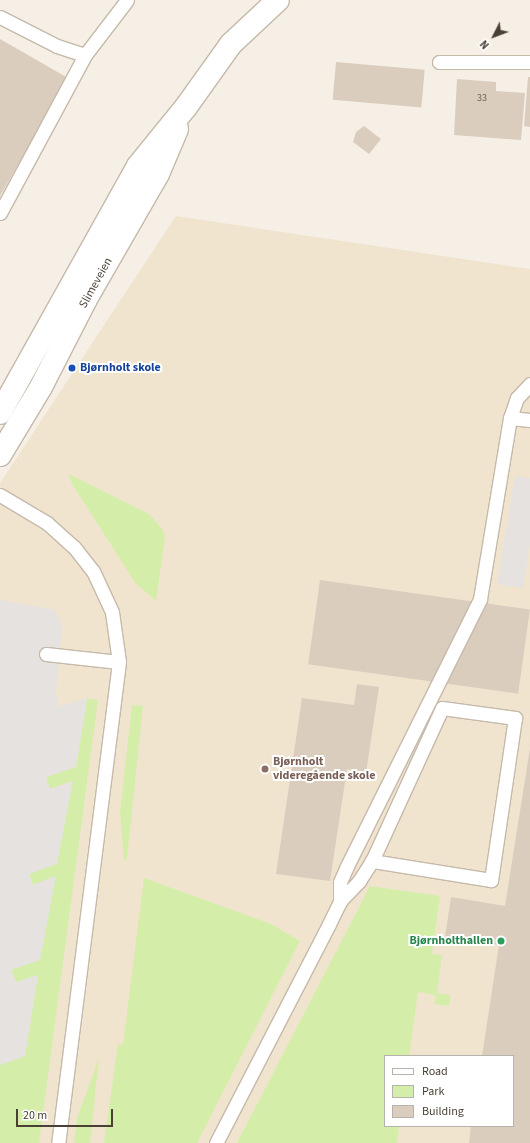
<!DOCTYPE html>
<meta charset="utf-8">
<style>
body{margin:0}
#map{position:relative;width:530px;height:1143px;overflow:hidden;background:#f5efe6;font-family:"Source Sans 3",sans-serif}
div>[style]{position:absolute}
.education>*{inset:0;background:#f0e4ce}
.green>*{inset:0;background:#d4eeaa}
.parking>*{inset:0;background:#e5e2df}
.building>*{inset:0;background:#dbcdbd;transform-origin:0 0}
.roads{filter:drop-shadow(1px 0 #c5b9aa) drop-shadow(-1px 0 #c5b9aa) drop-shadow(0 1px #c5b9aa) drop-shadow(0 -1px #c5b9aa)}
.service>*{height:13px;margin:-6.5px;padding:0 6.5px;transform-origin:6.5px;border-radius:6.5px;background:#fff}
.tertiary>*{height:22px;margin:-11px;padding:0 11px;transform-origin:11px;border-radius:11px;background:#fff}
.dots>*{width:11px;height:11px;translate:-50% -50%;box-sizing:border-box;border:2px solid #fff;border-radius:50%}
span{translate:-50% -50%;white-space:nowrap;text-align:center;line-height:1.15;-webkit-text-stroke:4px #fff;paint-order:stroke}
.number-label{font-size:10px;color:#6e6256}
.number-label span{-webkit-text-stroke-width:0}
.street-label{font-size:12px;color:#493f34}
.transit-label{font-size:12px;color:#164399;font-weight:700}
.left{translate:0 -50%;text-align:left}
.education-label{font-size:12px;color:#785e54;font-weight:700}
.leisure-label{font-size:12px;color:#27864d;font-weight:700}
.right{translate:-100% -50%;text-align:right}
.legend{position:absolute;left:384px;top:1055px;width:130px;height:72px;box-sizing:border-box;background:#fff;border:1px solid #b6b2ae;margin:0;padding:5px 7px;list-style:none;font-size:12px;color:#493f34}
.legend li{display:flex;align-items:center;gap:8px;height:20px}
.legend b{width:20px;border:1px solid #b6b2ae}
.north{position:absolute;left:474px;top:16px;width:40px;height:40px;-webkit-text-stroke:3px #fff;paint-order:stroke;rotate:228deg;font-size:11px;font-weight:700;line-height:16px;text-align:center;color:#493f34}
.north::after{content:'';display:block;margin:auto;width:14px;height:18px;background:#493f34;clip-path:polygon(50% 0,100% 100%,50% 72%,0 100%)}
.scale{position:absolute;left:16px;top:1109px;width:97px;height:18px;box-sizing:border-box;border:2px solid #493f34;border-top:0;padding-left:5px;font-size:12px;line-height:14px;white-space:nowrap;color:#493f34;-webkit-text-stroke:3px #fff;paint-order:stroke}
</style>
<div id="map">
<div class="education">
<div style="clip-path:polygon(evenodd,176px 216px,530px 269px,530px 1143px,0 1143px,0 483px,176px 216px,385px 1056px,513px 1056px,513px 1126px,385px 1126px,385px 1056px)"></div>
</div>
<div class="green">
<div style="clip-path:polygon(69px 474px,149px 514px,163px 530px,165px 539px,156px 601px,136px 584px,72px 484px)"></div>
<div style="clip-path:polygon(87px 698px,98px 700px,39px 1143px,0 1143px,0 1065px,25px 1056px,38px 975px,16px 982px,11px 970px,55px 877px,33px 885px,29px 873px,72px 781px,50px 789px,46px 777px,76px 767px)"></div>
<div style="clip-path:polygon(132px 705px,143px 706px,127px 859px,124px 860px,120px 812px)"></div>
<div style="clip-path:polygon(144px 878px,271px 924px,300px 941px,197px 1143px,104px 1143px,118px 1044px,123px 1045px)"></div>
<div style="clip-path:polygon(370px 886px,440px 896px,432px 954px,442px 955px,437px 993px,450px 995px,449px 1006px,434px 1004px,436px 995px,418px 992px,409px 1056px,385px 1056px,385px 1126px,399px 1126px,397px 1143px,237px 1143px)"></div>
<div style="clip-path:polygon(99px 1058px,90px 1143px,74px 1143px,78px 1115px)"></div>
</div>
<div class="parking">
<div style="clip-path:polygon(515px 476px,530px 478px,530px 544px,523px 588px,497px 584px)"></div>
<div style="clip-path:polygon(0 600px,55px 610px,62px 627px,56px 693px,59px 707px,87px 698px,76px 767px,46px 777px,50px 789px,73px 781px,57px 864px,29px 874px,33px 885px,56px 876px,40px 960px,11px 970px,16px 982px,38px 975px,25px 1056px,0 1065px)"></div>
</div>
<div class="building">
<div style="clip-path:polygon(0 39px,68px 78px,0 196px)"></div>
<div style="left:336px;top:62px;width:89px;height:38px;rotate:5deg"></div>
<div style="clip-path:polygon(528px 77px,530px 77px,530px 127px,524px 126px)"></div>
<div style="clip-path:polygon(457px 79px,496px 82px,496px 91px,525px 93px,521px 140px,454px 135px)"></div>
<div style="clip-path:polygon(364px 126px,381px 139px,369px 154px,353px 142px,356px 132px)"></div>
<div style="left:320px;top:580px;width:212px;height:85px;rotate:8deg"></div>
<div style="clip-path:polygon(357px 684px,379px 687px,366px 773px,347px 769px,330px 881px,276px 874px,302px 698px,354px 705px)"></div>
<div style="clip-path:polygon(530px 748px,530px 1143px,469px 1143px,471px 1126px,513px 1126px,513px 1056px,482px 1056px,499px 945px,445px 937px,451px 897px,505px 906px)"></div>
</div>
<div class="roads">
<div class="service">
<div style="left:0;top:17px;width:64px;rotate:27deg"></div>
<div style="left:57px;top:46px;width:29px;rotate:18deg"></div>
<div style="left:439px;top:62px;width:91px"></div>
<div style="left:0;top:213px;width:179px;rotate:-61.7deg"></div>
<div style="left:85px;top:55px;width:69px;rotate:-52.6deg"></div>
<div style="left:510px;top:418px;width:20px;rotate:6deg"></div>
<div style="left:0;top:495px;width:55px;rotate:30.8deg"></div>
<div style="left:47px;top:523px;width:36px;rotate:42deg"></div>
<div style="left:74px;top:547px;width:31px;rotate:52deg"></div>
<div style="left:93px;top:571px;width:45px;rotate:65.1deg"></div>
<div style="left:112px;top:612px;width:50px;rotate:82deg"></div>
<div style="left:119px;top:662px;width:485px;rotate:97.2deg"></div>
<div style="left:46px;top:654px;width:73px;rotate:6.3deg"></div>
<div style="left:340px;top:901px;width:28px;rotate:-46deg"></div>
<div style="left:359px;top:881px;width:24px;rotate:-57deg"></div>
<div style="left:372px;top:861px;width:168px;rotate:-65.4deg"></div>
<div style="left:442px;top:708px;width:74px;rotate:7.8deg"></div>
<div style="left:515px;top:718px;width:164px;rotate:98.4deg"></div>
<div style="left:491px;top:880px;width:121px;rotate:-170.9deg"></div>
<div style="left:216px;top:1143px;width:246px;rotate:-62.7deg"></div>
<div style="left:329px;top:924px;width:25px;rotate:-64deg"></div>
<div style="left:340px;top:901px;width:19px;rotate:-90deg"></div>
<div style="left:340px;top:882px;width:17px;rotate:-66deg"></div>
<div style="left:347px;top:866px;width:298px;rotate:-63.5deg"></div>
<div style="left:480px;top:599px;width:183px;rotate:-80.6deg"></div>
<div style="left:510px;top:418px;width:21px;rotate:-71deg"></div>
<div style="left:517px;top:398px;width:19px;rotate:-47deg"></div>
</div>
<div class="tertiary">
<div style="left:0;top:413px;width:283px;rotate:-60.8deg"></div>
<div style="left:138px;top:166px;width:76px;rotate:-50.9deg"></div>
<div style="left:186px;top:107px;width:77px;rotate:-54.5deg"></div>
<div style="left:231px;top:44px;width:64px;rotate:-43.1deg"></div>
<div style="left:0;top:455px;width:79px;rotate:-58.9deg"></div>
<div style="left:41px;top:387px;width:99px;rotate:-62.9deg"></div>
<div style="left:86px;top:299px;width:144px;rotate:-60.1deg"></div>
<div style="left:158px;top:174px;width:49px;rotate:-67.1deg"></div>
</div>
</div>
<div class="dots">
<div style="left:72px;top:368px;background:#1a4fb4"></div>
<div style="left:265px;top:769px;background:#8d6e63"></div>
<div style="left:501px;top:941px;background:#2e9e5b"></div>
</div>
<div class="number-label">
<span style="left:482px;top:99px">33</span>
</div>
<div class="street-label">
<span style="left:96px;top:283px;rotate:-61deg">Slimeveien</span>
</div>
<div class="transit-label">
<span class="left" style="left:80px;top:368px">Bjørnholt skole</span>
</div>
<div class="education-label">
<span class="left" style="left:273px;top:769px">Bjørnholt<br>videregående skole</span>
</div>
<div class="leisure-label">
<span class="right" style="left:493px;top:941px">Bjørnholthallen</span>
</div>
<ul class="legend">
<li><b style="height:5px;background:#fff"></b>Road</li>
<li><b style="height:11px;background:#d4eeaa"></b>Park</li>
<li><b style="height:11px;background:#dbcdbd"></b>Building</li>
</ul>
<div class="north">N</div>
<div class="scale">20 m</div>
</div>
